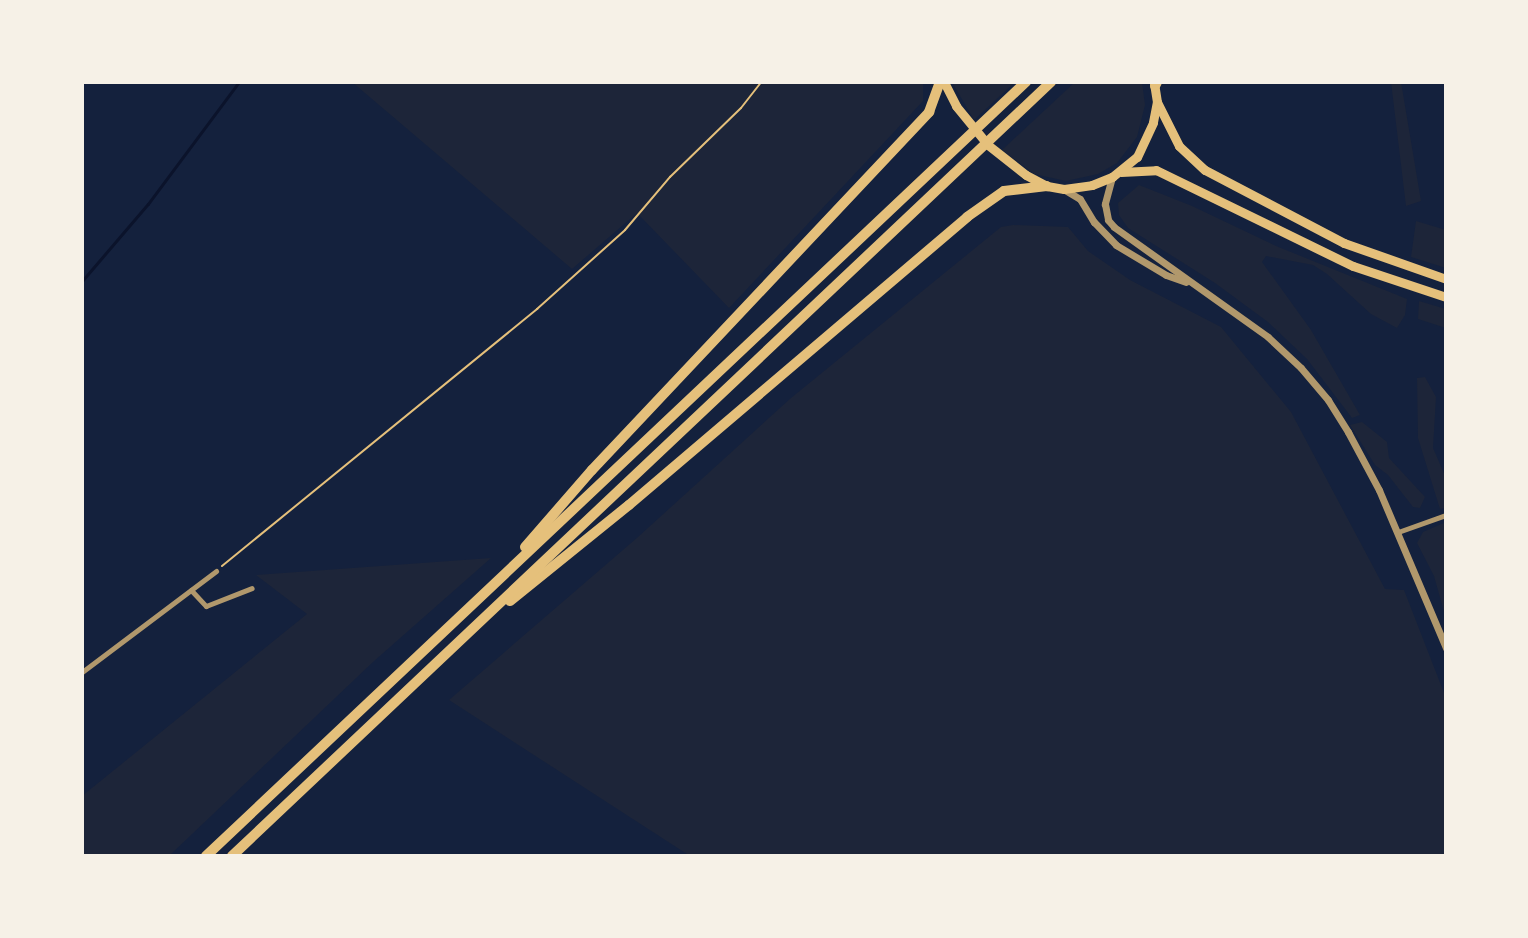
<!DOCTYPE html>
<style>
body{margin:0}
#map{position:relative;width:1528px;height:938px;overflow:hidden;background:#14213d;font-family:Signika,sans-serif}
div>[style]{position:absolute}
.green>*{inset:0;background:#1d2539}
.stream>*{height:2.5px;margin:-1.25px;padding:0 1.25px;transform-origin:1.25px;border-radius:1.25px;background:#0b132b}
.path>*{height:2px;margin:-1px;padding:0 1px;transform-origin:1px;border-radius:1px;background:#e5c07b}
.minor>*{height:5px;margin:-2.5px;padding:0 2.5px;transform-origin:2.5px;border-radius:2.5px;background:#b1986c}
.tertiary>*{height:7px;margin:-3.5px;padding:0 3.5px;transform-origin:3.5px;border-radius:3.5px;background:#b1986c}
.primary>*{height:9px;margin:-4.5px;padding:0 4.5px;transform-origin:4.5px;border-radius:4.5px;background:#e5c07b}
.motorway>*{height:10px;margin:-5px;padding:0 5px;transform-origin:5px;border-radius:5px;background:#e5c07b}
span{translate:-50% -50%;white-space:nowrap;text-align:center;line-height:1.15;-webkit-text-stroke:6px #f6f1e7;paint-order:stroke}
.frame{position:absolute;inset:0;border:84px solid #f6f1e7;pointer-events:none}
</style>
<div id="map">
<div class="green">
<div style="clip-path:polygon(352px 82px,923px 82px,923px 101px,729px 308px,637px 213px,572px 269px)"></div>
<div style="clip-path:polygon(952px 82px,1015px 82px,974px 120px)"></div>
<div style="clip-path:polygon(1075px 82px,1142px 82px,1145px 105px,1137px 137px,1117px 163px,1098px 174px,1066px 181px,1034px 174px,1002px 150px)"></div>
<div style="clip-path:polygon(1391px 82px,1401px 82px,1421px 201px,1406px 206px)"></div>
<div style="clip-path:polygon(1139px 185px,1192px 206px,1276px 246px,1407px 299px,1405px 315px,1397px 328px,1371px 314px,1327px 274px,1313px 265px,1266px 256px,1262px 262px,1311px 330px,1360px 415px,1352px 418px,1307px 359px,1268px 322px,1215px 283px,1128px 228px,1119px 215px,1118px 203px)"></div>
<div style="clip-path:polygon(1416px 221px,1446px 230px,1446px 268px,1411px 257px)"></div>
<div style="clip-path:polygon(1013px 225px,1068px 227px,1088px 251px,1130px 280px,1221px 327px,1291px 412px,1385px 589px,1404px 590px,1446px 698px,1446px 856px,690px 856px,449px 700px,638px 537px,791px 398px,1001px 227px)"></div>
<div style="clip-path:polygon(1419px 301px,1446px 309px,1446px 328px,1418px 319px)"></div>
<div style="clip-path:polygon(1425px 377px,1436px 397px,1433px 448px,1446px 478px,1446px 508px,1440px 509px,1418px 438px,1417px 378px)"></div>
<div style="clip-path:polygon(1362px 422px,1387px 442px,1389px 458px,1425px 497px,1420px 508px,1413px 507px,1388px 475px,1375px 465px,1350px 425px)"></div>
<div style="clip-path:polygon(1446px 522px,1446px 619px,1434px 576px,1417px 543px,1423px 532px)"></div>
<div style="clip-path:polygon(491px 558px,373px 662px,169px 856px,82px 856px,82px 796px,307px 614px,256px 575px)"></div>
</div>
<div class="stream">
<div style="left:82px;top:281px;width:101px;rotate:-49.4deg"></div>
<div style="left:148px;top:204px;width:152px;rotate:-53.3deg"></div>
</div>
<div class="path">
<div style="left:222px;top:566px;width:407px;rotate:-39.2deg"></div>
<div style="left:537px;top:309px;width:118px;rotate:-41.9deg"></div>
<div style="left:625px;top:230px;width:70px;rotate:-49.7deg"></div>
<div style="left:670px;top:177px;width:99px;rotate:-44.2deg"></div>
<div style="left:741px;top:108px;width:33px;rotate:-52deg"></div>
</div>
<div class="minor">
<div style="left:1398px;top:532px;width:51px;rotate:-19.5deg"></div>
<div style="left:191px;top:590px;width:22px;rotate:47deg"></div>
<div style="left:206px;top:606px;width:49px;rotate:-21.4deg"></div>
<div style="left:82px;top:672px;width:168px;rotate:-37deg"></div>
</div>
<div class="tertiary">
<div style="left:1112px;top:177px;width:28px;rotate:105deg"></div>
<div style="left:1105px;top:204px;width:16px;rotate:79deg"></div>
<div style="left:1108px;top:220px;width:9px;rotate:49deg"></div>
<div style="left:1114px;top:227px;width:189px;rotate:35.5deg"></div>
<div style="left:1268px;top:337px;width:45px;rotate:43.2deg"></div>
<div style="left:1301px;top:368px;width:42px;rotate:49.8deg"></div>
<div style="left:1328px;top:400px;width:38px;rotate:58deg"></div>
<div style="left:1348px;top:432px;width:66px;rotate:61.9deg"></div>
<div style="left:1379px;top:490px;width:172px;rotate:67deg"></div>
<div style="left:1065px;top:190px;width:17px;rotate:31deg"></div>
<div style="left:1080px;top:199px;width:27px;rotate:59deg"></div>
<div style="left:1094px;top:222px;width:32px;rotate:46deg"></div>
<div style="left:1116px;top:245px;width:58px;rotate:31deg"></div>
<div style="left:1166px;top:275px;width:21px;rotate:19deg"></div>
</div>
<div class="primary">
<div style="left:944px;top:82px;width:27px;rotate:63deg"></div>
<div style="left:956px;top:106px;width:50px;rotate:50.6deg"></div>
<div style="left:988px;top:145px;width:48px;rotate:38.3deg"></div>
<div style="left:1026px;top:175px;width:24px;rotate:28deg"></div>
<div style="left:1047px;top:186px;width:17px;rotate:10deg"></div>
<div style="left:1064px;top:189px;width:28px;rotate:-8deg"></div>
<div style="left:1092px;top:185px;width:22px;rotate:-22deg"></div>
<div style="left:1112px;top:177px;width:32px;rotate:-39deg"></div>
<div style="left:1137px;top:157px;width:38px;rotate:-65deg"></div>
<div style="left:1153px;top:122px;width:20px;rotate:-79deg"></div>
<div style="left:1157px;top:102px;width:20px;rotate:-99deg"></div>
<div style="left:1157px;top:102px;width:49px;rotate:63.4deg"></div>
<div style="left:1179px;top:146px;width:35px;rotate:43deg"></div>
<div style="left:1205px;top:170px;width:157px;rotate:27.7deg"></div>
<div style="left:1344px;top:243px;width:108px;rotate:19.4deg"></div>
<div style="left:1121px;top:172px;width:35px;rotate:-3deg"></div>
<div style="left:1156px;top:170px;width:219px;rotate:26deg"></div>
<div style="left:1353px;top:266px;width:98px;rotate:18.4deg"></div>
</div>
<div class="motorway">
<div style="left:1155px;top:86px;width:4px;rotate:-63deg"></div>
<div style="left:525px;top:547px;width:102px;rotate:-49deg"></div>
<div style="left:592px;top:470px;width:492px;rotate:-46.7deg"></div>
<div style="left:929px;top:112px;width:32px;rotate:-70deg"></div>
<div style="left:510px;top:601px;width:153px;rotate:-38.9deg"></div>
<div style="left:629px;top:505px;width:444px;rotate:-40.4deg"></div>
<div style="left:967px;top:217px;width:45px;rotate:-35.1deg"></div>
<div style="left:1004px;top:191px;width:43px;rotate:-6.6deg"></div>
<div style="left:206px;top:856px;width:1128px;rotate:-43.35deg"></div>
<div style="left:232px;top:856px;width:1127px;rotate:-43.38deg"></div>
</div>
<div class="frame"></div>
</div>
